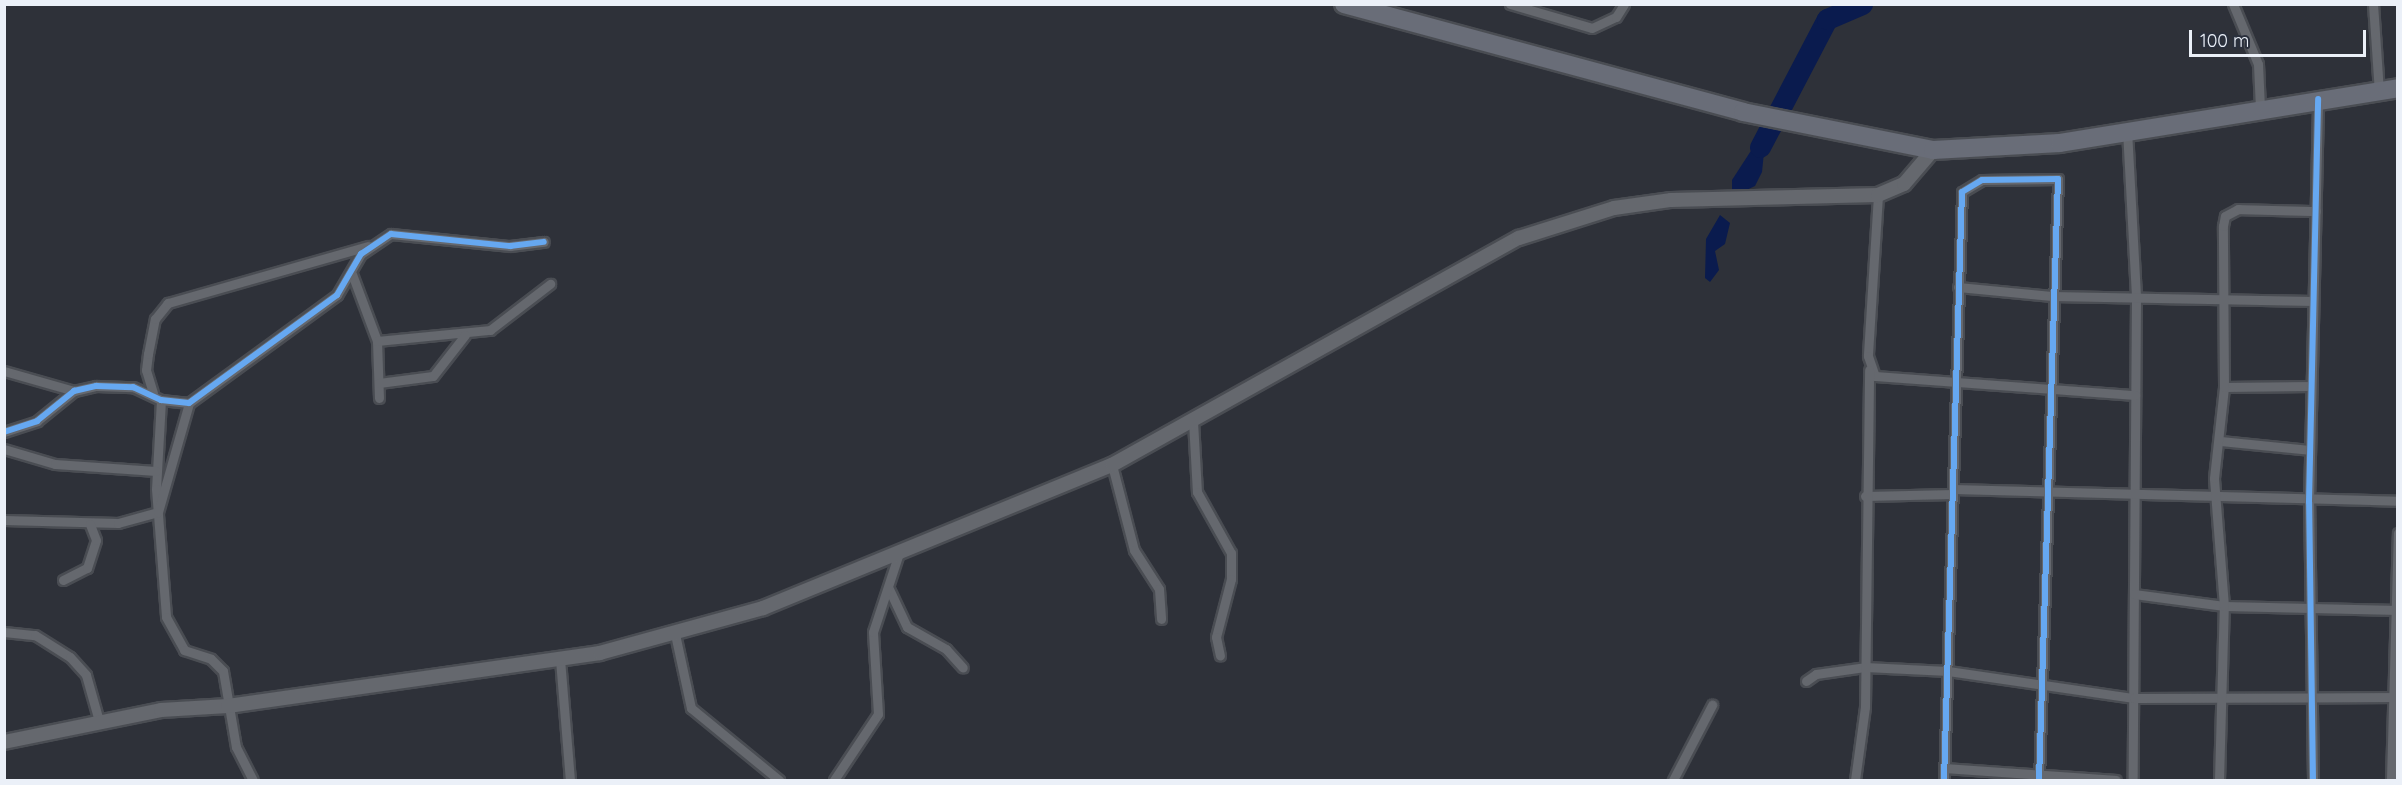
<!DOCTYPE html>
<style>
body{margin:0}
#map{position:relative;width:2402px;height:785px;overflow:hidden;background:#2e3139;font-family:Quicksand,sans-serif}
div>[style]{position:absolute}
.water>*{inset:0;background:#0a1b4e}
.river>*{height:21px;margin:-10.5px;padding:0 10.5px;transform-origin:10.5px;border-radius:10.5px;background:#0a1b4e}
.roads{filter:drop-shadow(2px 0 #4a4d53) drop-shadow(-2px 0 #4a4d53) drop-shadow(0 2px #4a4d53) drop-shadow(0 -2px #4a4d53)}
.street>*{height:9px;margin:-4.5px;padding:0 4.5px;transform-origin:4.5px;border-radius:4.5px;background:#65686e}
.secondary>*{height:14px;margin:-7px;padding:0 7px;transform-origin:7px;border-radius:7px;background:#65686e}
.highway>*{height:18px;margin:-9px;padding:0 9px;transform-origin:9px;border-radius:9px;background:#696d78}
.cycleway>*{height:6px;margin:-3px;padding:0 3px;transform-origin:3px;border-radius:3px;background:#66a8f1}
span{translate:-50% -50%;white-space:nowrap;text-align:center;line-height:1.15;-webkit-text-stroke:6px #2a303d;paint-order:stroke}
.frame{position:absolute;inset:0;border:6px solid #ebf0f8;pointer-events:none}
.scale{position:absolute;left:2189px;top:30px;width:177px;height:27px;box-sizing:border-box;border:3px solid #ebf0f8;border-top:0;padding-left:8px;font-size:18px;line-height:21px;white-space:nowrap;color:#ebf0f8;-webkit-text-stroke:4px #2a303d;paint-order:stroke}
</style>
<div id="map">
<div class="water">
<div style="clip-path:polygon(1756px 143px,1764px 152px,1762px 172px,1755px 186px,1738px 194px,1732px 191px,1732px 180px)"></div>
<div style="clip-path:polygon(1720px 215px,1730px 223px,1725px 244px,1715px 251px,1719px 270px,1710px 282px,1705px 278px,1706px 239px)"></div>
</div>
<div class="river">
<div style="left:1760px;top:147px;width:144px;rotate:-62.4deg"></div>
<div style="left:1827px;top:19px;width:38px;rotate:-23deg"></div>
</div>
<div class="roads">
<div class="street">
<div style="left:1510px;top:4px;width:85px;rotate:16.3deg"></div>
<div style="left:1592px;top:28px;width:26px;rotate:-25deg"></div>
<div style="left:1616px;top:17px;width:15px;rotate:-58deg"></div>
<div style="left:2233px;top:4px;width:65px;rotate:67.4deg"></div>
<div style="left:2258px;top:64px;width:44px;rotate:87.4deg"></div>
<div style="left:2373px;top:4px;width:87px;rotate:86.1deg"></div>
<div style="left:2127px;top:130px;width:167px;rotate:86.9deg"></div>
<div style="left:2136px;top:297px;width:483px;rotate:90.4deg"></div>
<div style="left:1878px;top:195px;width:161px;rotate:93.6deg"></div>
<div style="left:1868px;top:356px;width:21px;rotate:71deg"></div>
<div style="left:1875px;top:376px;width:261px;rotate:4.2deg"></div>
<div style="left:352px;top:274px;width:72px;rotate:69.5deg"></div>
<div style="left:377px;top:341px;width:57px;rotate:88deg"></div>
<div style="left:1958px;top:287px;width:94px;rotate:5.5deg"></div>
<div style="left:2052px;top:296px;width:261px;rotate:1.1deg"></div>
<div style="left:377px;top:341px;width:114px;rotate:-5.6deg"></div>
<div style="left:490px;top:330px;width:76px;rotate:-37.5deg"></div>
<div style="left:4px;top:371px;width:73px;rotate:15.9deg"></div>
<div style="left:379px;top:383px;width:54px;rotate:-7.4deg"></div>
<div style="left:433px;top:376px;width:52px;rotate:-52deg"></div>
<div style="left:2224px;top:387px;width:87px;rotate:-0.7deg"></div>
<div style="left:153px;top:393px;width:24px;rotate:-107deg"></div>
<div style="left:146px;top:370px;width:16px;rotate:-83deg"></div>
<div style="left:148px;top:354px;width:36px;rotate:-79deg"></div>
<div style="left:155px;top:319px;width:21px;rotate:-51deg"></div>
<div style="left:168px;top:303px;width:208px;rotate:-15.9deg"></div>
<div style="left:161px;top:400px;width:89px;rotate:93.2deg"></div>
<div style="left:156px;top:489px;width:128px;rotate:85.5deg"></div>
<div style="left:166px;top:617px;width:38px;rotate:61deg"></div>
<div style="left:184px;top:650px;width:28px;rotate:18deg"></div>
<div style="left:211px;top:659px;width:17px;rotate:45deg"></div>
<div style="left:223px;top:671px;width:77px;rotate:80.3deg"></div>
<div style="left:236px;top:747px;width:37px;rotate:63deg"></div>
<div style="left:1193px;top:421px;width:71px;rotate:86.8deg"></div>
<div style="left:1197px;top:492px;width:70px;rotate:60.9deg"></div>
<div style="left:1231px;top:553px;width:26px;rotate:90deg"></div>
<div style="left:1231px;top:579px;width:60px;rotate:104.5deg"></div>
<div style="left:1216px;top:637px;width:19px;rotate:78deg"></div>
<div style="left:4px;top:432px;width:35px;rotate:-18deg"></div>
<div style="left:37px;top:421px;width:48px;rotate:-39deg"></div>
<div style="left:74px;top:391px;width:23px;rotate:-13deg"></div>
<div style="left:96px;top:386px;width:37px;rotate:2deg"></div>
<div style="left:133px;top:387px;width:31px;rotate:25deg"></div>
<div style="left:161px;top:400px;width:28px;rotate:6deg"></div>
<div style="left:189px;top:403px;width:183px;rotate:-36.1deg"></div>
<div style="left:337px;top:295px;width:48px;rotate:-59.7deg"></div>
<div style="left:361px;top:254px;width:36px;rotate:-34deg"></div>
<div style="left:391px;top:234px;width:120px;rotate:5.8deg"></div>
<div style="left:510px;top:246px;width:34px;rotate:-7deg"></div>
<div style="left:2220px;top:441px;width:90px;rotate:5.7deg"></div>
<div style="left:4px;top:449px;width:53px;rotate:16.4deg"></div>
<div style="left:55px;top:464px;width:101px;rotate:4deg"></div>
<div style="left:1112px;top:465px;width:88px;rotate:75.5deg"></div>
<div style="left:1134px;top:550px;width:46px;rotate:57.3deg"></div>
<div style="left:1159px;top:589px;width:30px;rotate:86deg"></div>
<div style="left:1953px;top:489px;width:445px;rotate:1.5deg"></div>
<div style="left:1865px;top:496px;width:88px;rotate:-1.3deg"></div>
<div style="left:4px;top:520px;width:114px;rotate:1.5deg"></div>
<div style="left:118px;top:523px;width:41px;rotate:-15.4deg"></div>
<div style="left:158px;top:512px;width:113px;rotate:-74.1deg"></div>
<div style="left:63px;top:580px;width:27px;rotate:-27deg"></div>
<div style="left:87px;top:568px;width:29px;rotate:-72deg"></div>
<div style="left:96px;top:540px;width:17px;rotate:-111deg"></div>
<div style="left:889px;top:589px;width:42px;rotate:64.7deg"></div>
<div style="left:907px;top:627px;width:45px;rotate:29.4deg"></div>
<div style="left:946px;top:649px;width:25px;rotate:48deg"></div>
<div style="left:2134px;top:594px;width:91px;rotate:7.6deg"></div>
<div style="left:2224px;top:606px;width:174px;rotate:1.3deg"></div>
<div style="left:4px;top:632px;width:31px;rotate:6deg"></div>
<div style="left:35px;top:635px;width:41px;rotate:32.2deg"></div>
<div style="left:70px;top:657px;width:24px;rotate:48deg"></div>
<div style="left:86px;top:675px;width:48px;rotate:74.2deg"></div>
<div style="left:675px;top:634px;width:76px;rotate:77.8deg"></div>
<div style="left:691px;top:708px;width:114px;rotate:39.3deg"></div>
<div style="left:560px;top:659px;width:121px;rotate:85.3deg"></div>
<div style="left:1806px;top:681px;width:12px;rotate:-35deg"></div>
<div style="left:1816px;top:674px;width:49px;rotate:-8.1deg"></div>
<div style="left:1865px;top:667px;width:83px;rotate:2.8deg"></div>
<div style="left:1948px;top:671px;width:188px;rotate:8.3deg"></div>
<div style="left:2134px;top:698px;width:264px;rotate:-0.2deg"></div>
<div style="left:1945px;top:768px;width:171px;rotate:4deg"></div>
<div style="left:834px;top:780px;width:79px;rotate:-56.3deg"></div>
<div style="left:878px;top:714px;width:82px;rotate:-93.5deg"></div>
<div style="left:873px;top:632px;width:83px;rotate:-71.8deg"></div>
<div style="left:1673px;top:780px;width:85px;rotate:-62.5deg"></div>
<div style="left:1855px;top:780px;width:74px;rotate:-82.2deg"></div>
<div style="left:1865px;top:707px;width:337px;rotate:-89.3deg"></div>
<div style="left:1944px;top:780px;width:588px;rotate:-88.25deg"></div>
<div style="left:1962px;top:192px;width:23px;rotate:-31deg"></div>
<div style="left:1982px;top:180px;width:76px;rotate:-0.8deg"></div>
<div style="left:2058px;top:179px;width:601px;rotate:91.81deg"></div>
<div style="left:2219px;top:780px;width:174px;rotate:-88.4deg"></div>
<div style="left:2224px;top:606px;width:128px;rotate:-94.5deg"></div>
<div style="left:2214px;top:478px;width:92px;rotate:-83.7deg"></div>
<div style="left:2224px;top:387px;width:161px;rotate:-90.4deg"></div>
<div style="left:2223px;top:226px;width:10px;rotate:-79deg"></div>
<div style="left:2225px;top:216px;width:15px;rotate:-28deg"></div>
<div style="left:2238px;top:209px;width:78px;rotate:1.5deg"></div>
<div style="left:2313px;top:780px;width:278px;rotate:-90.8deg"></div>
<div style="left:2309px;top:502px;width:403px;rotate:-88.7deg"></div>
<div style="left:2391px;top:780px;width:247px;rotate:-88.4deg"></div>
</div>
<div class="secondary">
<div style="left:4px;top:742px;width:160px;rotate:-11.5deg"></div>
<div style="left:161px;top:710px;width:67px;rotate:-3.4deg"></div>
<div style="left:228px;top:706px;width:376px;rotate:-8.1deg"></div>
<div style="left:600px;top:653px;width:169px;rotate:-15.4deg"></div>
<div style="left:763px;top:608px;width:377px;rotate:-22.3deg"></div>
<div style="left:1112px;top:465px;width:466px;rotate:-29.2deg"></div>
<div style="left:1519px;top:238px;width:100px;rotate:-17.5deg"></div>
<div style="left:1614px;top:208px;width:58px;rotate:-8deg"></div>
<div style="left:1671px;top:200px;width:207px;rotate:-1.4deg"></div>
<div style="left:1878px;top:195px;width:28px;rotate:-23deg"></div>
<div style="left:1904px;top:184px;width:45px;rotate:-49.5deg"></div>
</div>
<div class="highway">
<div style="left:1344px;top:4px;width:413px;rotate:15.1deg"></div>
<div style="left:1743px;top:112px;width:194px;rotate:11.3deg"></div>
<div style="left:1933px;top:150px;width:127px;rotate:-3.2deg"></div>
<div style="left:2060px;top:143px;width:342px;rotate:-9.2deg"></div>
</div>
</div>
<div class="cycleway">
<div style="left:4px;top:432px;width:35px;rotate:-18deg"></div>
<div style="left:37px;top:421px;width:48px;rotate:-39deg"></div>
<div style="left:74px;top:391px;width:23px;rotate:-13deg"></div>
<div style="left:96px;top:386px;width:37px;rotate:2deg"></div>
<div style="left:133px;top:387px;width:31px;rotate:25deg"></div>
<div style="left:161px;top:400px;width:28px;rotate:6deg"></div>
<div style="left:189px;top:403px;width:183px;rotate:-36.1deg"></div>
<div style="left:337px;top:295px;width:48px;rotate:-59.7deg"></div>
<div style="left:361px;top:254px;width:36px;rotate:-34deg"></div>
<div style="left:391px;top:234px;width:120px;rotate:5.8deg"></div>
<div style="left:510px;top:246px;width:34px;rotate:-7deg"></div>
<div style="left:1944px;top:780px;width:588px;rotate:-88.25deg"></div>
<div style="left:1962px;top:192px;width:23px;rotate:-31deg"></div>
<div style="left:1982px;top:180px;width:76px;rotate:-0.8deg"></div>
<div style="left:2058px;top:179px;width:601px;rotate:91.81deg"></div>
<div style="left:2313px;top:780px;width:278px;rotate:-90.8deg"></div>
<div style="left:2309px;top:502px;width:403px;rotate:-88.7deg"></div>
</div>
<div class="frame"></div>
<div class="scale">100 m</div>
</div>
